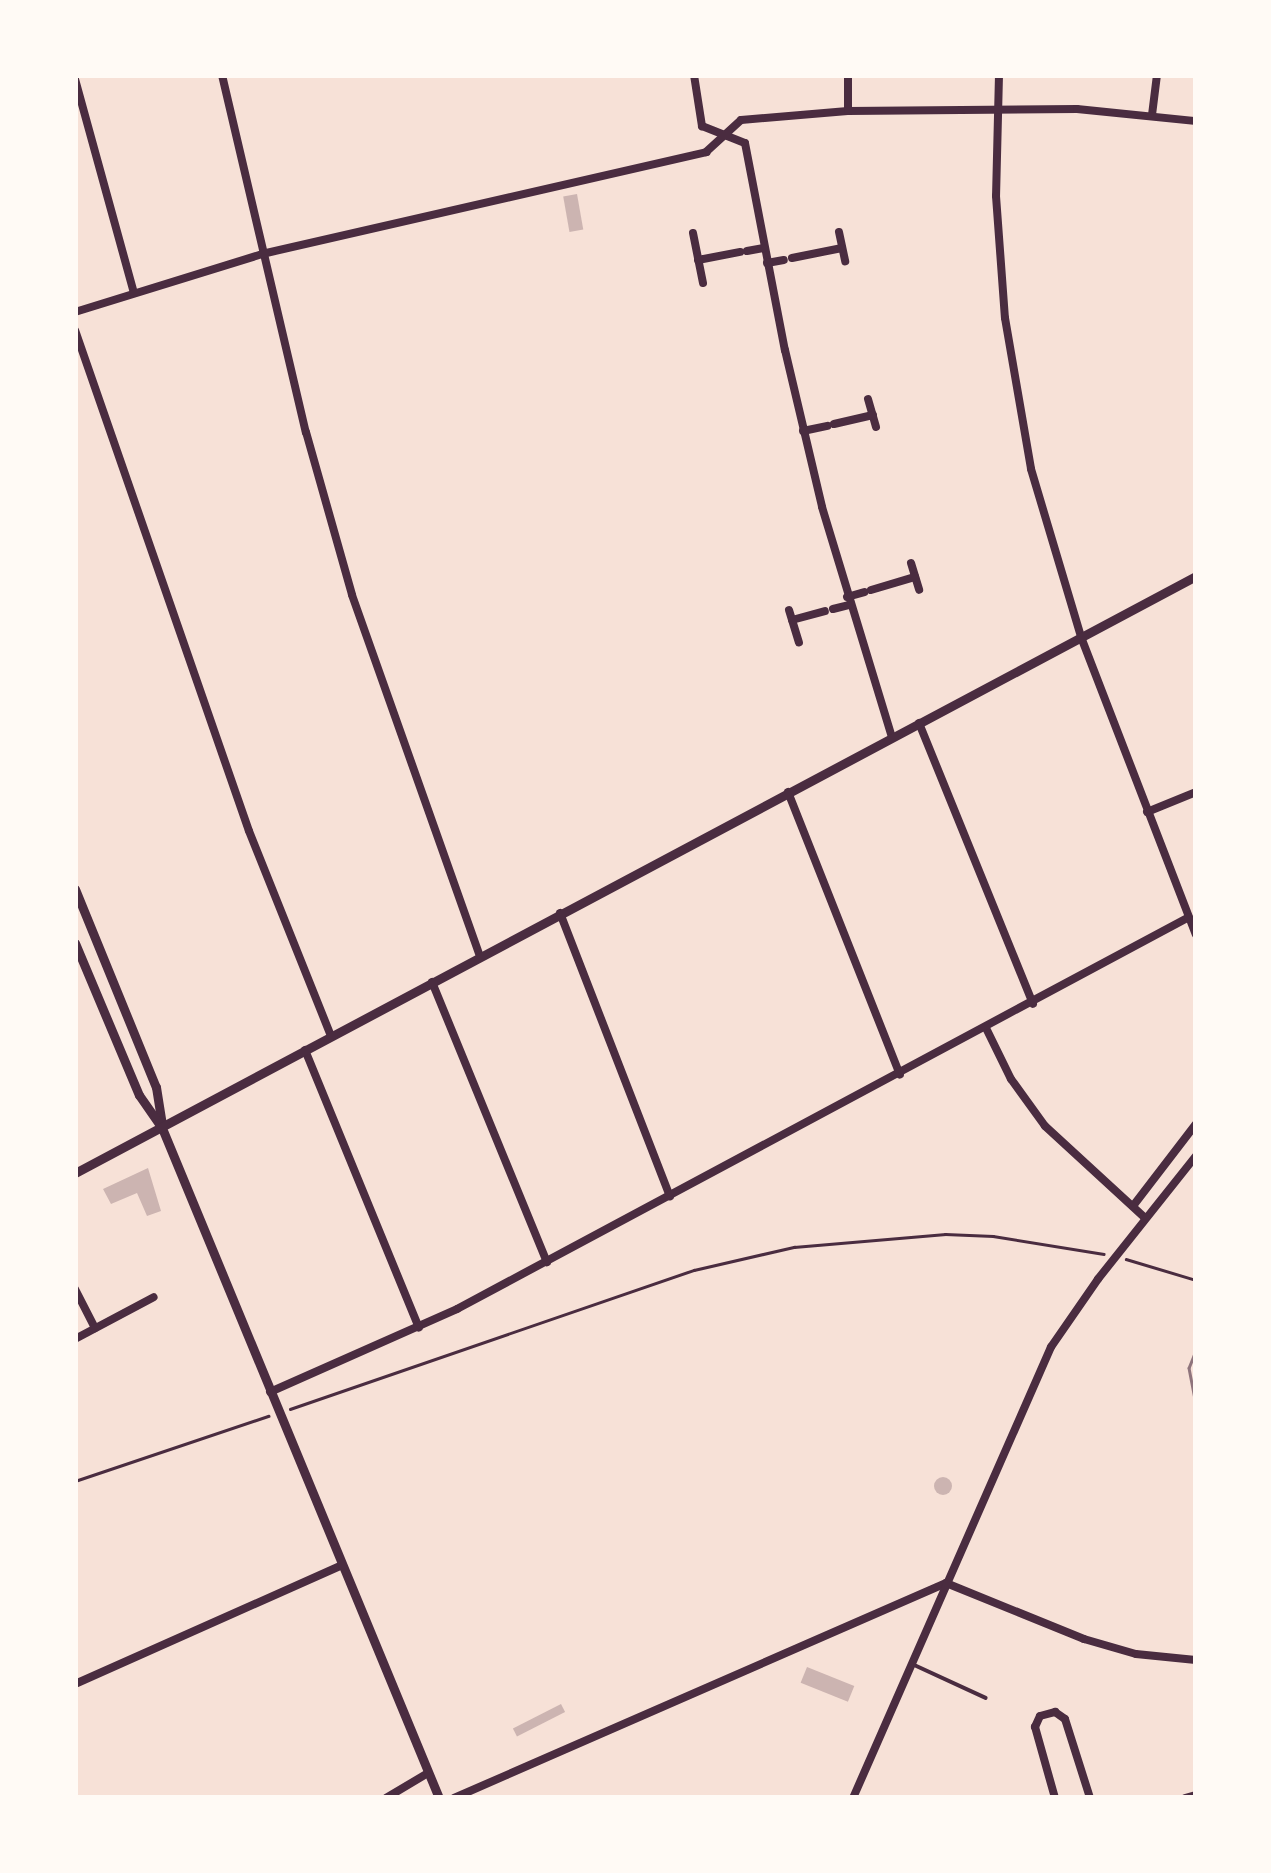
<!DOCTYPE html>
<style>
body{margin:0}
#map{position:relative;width:1271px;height:1873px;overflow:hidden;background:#f7e1d7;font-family:"PT Sans Narrow",sans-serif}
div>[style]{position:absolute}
.building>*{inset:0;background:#ccb4b1;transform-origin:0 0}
.round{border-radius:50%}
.path>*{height:2.5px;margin:-1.25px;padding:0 1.25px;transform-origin:1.25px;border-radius:1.25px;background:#4a2c40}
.service>*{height:4px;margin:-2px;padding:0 2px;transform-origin:2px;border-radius:2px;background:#4a2c40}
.minor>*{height:8px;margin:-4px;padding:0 4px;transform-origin:4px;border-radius:4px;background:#4a2c40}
.tertiary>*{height:9px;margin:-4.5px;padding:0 4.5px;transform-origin:4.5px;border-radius:4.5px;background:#4a2c40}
.tram>*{height:2.5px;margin:-1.25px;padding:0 1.25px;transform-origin:1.25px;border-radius:1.25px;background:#8f747c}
span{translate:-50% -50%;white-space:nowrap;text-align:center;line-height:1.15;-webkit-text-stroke:10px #fffaf5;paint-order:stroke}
.frame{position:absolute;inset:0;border:78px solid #fffaf5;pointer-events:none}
</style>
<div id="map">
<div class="building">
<div style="left:577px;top:194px;width:36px;height:14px;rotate:80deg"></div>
<div style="clip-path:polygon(148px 1168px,161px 1211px,147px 1216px,137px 1193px,111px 1204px,103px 1189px)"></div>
<div class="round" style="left:934px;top:1477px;width:18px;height:18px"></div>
<div style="left:807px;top:1667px;width:51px;height:17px;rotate:22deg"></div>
<div style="left:561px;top:1704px;width:9px;height:54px;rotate:63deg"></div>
</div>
<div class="path">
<div style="left:1126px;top:1259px;width:73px;rotate:16.7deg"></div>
<div style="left:290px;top:1409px;width:427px;rotate:-19deg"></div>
<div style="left:694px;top:1270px;width:103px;rotate:-13deg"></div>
<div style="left:794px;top:1247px;width:152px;rotate:-4.9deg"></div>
<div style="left:945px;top:1234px;width:48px;rotate:2.4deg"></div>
<div style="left:993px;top:1236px;width:112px;rotate:9.2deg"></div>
<div style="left:75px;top:1481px;width:204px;rotate:-18.6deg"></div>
</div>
<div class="service">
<div style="left:912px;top:1664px;width:81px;rotate:24.7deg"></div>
</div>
<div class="minor">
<div style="left:222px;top:75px;width:367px;rotate:76.8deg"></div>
<div style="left:306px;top:432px;width:169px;rotate:74.2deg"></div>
<div style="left:352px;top:595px;width:383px;rotate:70.5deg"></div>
<div style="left:694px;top:75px;width:52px;rotate:81.1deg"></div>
<div style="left:702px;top:126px;width:46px;rotate:21.6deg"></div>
<div style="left:745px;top:143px;width:211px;rotate:79.1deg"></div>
<div style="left:785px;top:350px;width:161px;rotate:76.7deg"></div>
<div style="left:822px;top:507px;width:240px;rotate:73.1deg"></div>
<div style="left:848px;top:75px;width:36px;rotate:90deg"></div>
<div style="left:999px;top:75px;width:121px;rotate:91.4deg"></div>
<div style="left:996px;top:196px;width:122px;rotate:85.8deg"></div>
<div style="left:1005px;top:318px;width:153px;rotate:80.2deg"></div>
<div style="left:1031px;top:469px;width:175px;rotate:73.4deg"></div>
<div style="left:1081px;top:637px;width:319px;rotate:68.9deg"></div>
<div style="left:75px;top:79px;width:222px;rotate:74.6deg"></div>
<div style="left:1152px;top:115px;width:40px;rotate:-82.9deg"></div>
<div style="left:839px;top:232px;width:30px;rotate:78deg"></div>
<div style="left:693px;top:233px;width:51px;rotate:78.7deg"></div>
<div style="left:747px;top:251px;width:17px;rotate:-10deg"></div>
<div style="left:792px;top:258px;width:51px;rotate:-11.3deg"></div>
<div style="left:698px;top:260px;width:43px;rotate:-10.8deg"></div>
<div style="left:767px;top:263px;width:17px;rotate:-10deg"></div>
<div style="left:75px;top:312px;width:196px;rotate:-17.2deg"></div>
<div style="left:262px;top:254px;width:456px;rotate:-12.9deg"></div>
<div style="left:706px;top:152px;width:47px;rotate:-42.4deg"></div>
<div style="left:741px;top:120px;width:107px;rotate:-4.8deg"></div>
<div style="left:848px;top:111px;width:229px;rotate:-0.5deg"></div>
<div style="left:1077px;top:109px;width:120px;rotate:5.8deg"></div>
<div style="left:75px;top:330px;width:530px;rotate:70.85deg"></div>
<div style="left:249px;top:831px;width:221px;rotate:68.2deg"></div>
<div style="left:868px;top:399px;width:29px;rotate:74deg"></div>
<div style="left:834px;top:424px;width:40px;rotate:-13deg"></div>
<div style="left:803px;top:431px;width:25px;rotate:-12deg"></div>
<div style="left:911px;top:563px;width:28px;rotate:73deg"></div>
<div style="left:871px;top:590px;width:46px;rotate:-16.5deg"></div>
<div style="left:847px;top:597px;width:18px;rotate:-16deg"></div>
<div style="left:833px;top:609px;width:16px;rotate:-14deg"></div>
<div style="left:789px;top:610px;width:34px;rotate:73deg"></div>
<div style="left:792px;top:620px;width:34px;rotate:-15deg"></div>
<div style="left:919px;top:723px;width:303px;rotate:67.9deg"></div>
<div style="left:788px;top:792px;width:304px;rotate:68.4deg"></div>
<div style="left:1147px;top:812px;width:53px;rotate:-22.2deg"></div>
<div style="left:560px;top:913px;width:304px;rotate:68.8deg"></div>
<div style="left:432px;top:982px;width:303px;rotate:67.7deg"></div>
<div style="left:986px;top:1028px;width:57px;rotate:63.9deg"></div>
<div style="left:1011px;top:1079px;width:58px;rotate:54.1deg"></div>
<div style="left:1045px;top:1126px;width:136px;rotate:42.6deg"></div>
<div style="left:305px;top:1050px;width:300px;rotate:67.7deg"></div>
<div style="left:1133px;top:1206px;width:103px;rotate:-52.5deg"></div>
<div style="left:75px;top:1289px;width:44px;rotate:62.9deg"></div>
<div style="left:75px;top:1339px;width:89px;rotate:-28deg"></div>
<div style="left:270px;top:1392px;width:205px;rotate:-23.9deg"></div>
<div style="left:457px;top:1309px;width:830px;rotate:-28.17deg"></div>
<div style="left:75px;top:1684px;width:292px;rotate:-24deg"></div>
<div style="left:386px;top:1798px;width:49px;rotate:-30.8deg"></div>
<div style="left:454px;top:1798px;width:537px;rotate:-23.6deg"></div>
<div style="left:946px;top:1583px;width:149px;rotate:22.1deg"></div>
<div style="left:1084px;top:1639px;width:54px;rotate:16.1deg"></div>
<div style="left:1136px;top:1654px;width:60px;rotate:5.7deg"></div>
<div style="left:853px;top:1798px;width:493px;rotate:-66.3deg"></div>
<div style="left:1051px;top:1347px;width:83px;rotate:-55.3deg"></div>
<div style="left:1098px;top:1279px;width:157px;rotate:-51.5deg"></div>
<div style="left:1055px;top:1798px;width:74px;rotate:-105.7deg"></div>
<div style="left:1035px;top:1727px;width:12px;rotate:-66deg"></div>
<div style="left:1040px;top:1716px;width:16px;rotate:-15deg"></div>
<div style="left:1055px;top:1712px;width:12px;rotate:35deg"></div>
<div style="left:1065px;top:1719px;width:83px;rotate:72.4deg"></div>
<div style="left:1185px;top:1798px;width:11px;rotate:-15deg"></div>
</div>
<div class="tertiary">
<div style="left:75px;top:889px;width:214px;rotate:67.8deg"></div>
<div style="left:156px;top:1087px;width:38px;rotate:81deg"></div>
<div style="left:75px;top:943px;width:165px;rotate:67.2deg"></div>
<div style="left:139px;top:1095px;width:40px;rotate:55.1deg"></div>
<div style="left:162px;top:1128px;width:725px;rotate:67.54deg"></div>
<div style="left:75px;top:1173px;width:1270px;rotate:-28.04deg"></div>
</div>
<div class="tram">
<div style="left:1196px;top:1351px;width:18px;rotate:112deg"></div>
<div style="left:1189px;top:1368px;width:36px;rotate:79deg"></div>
</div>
<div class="frame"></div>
</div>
